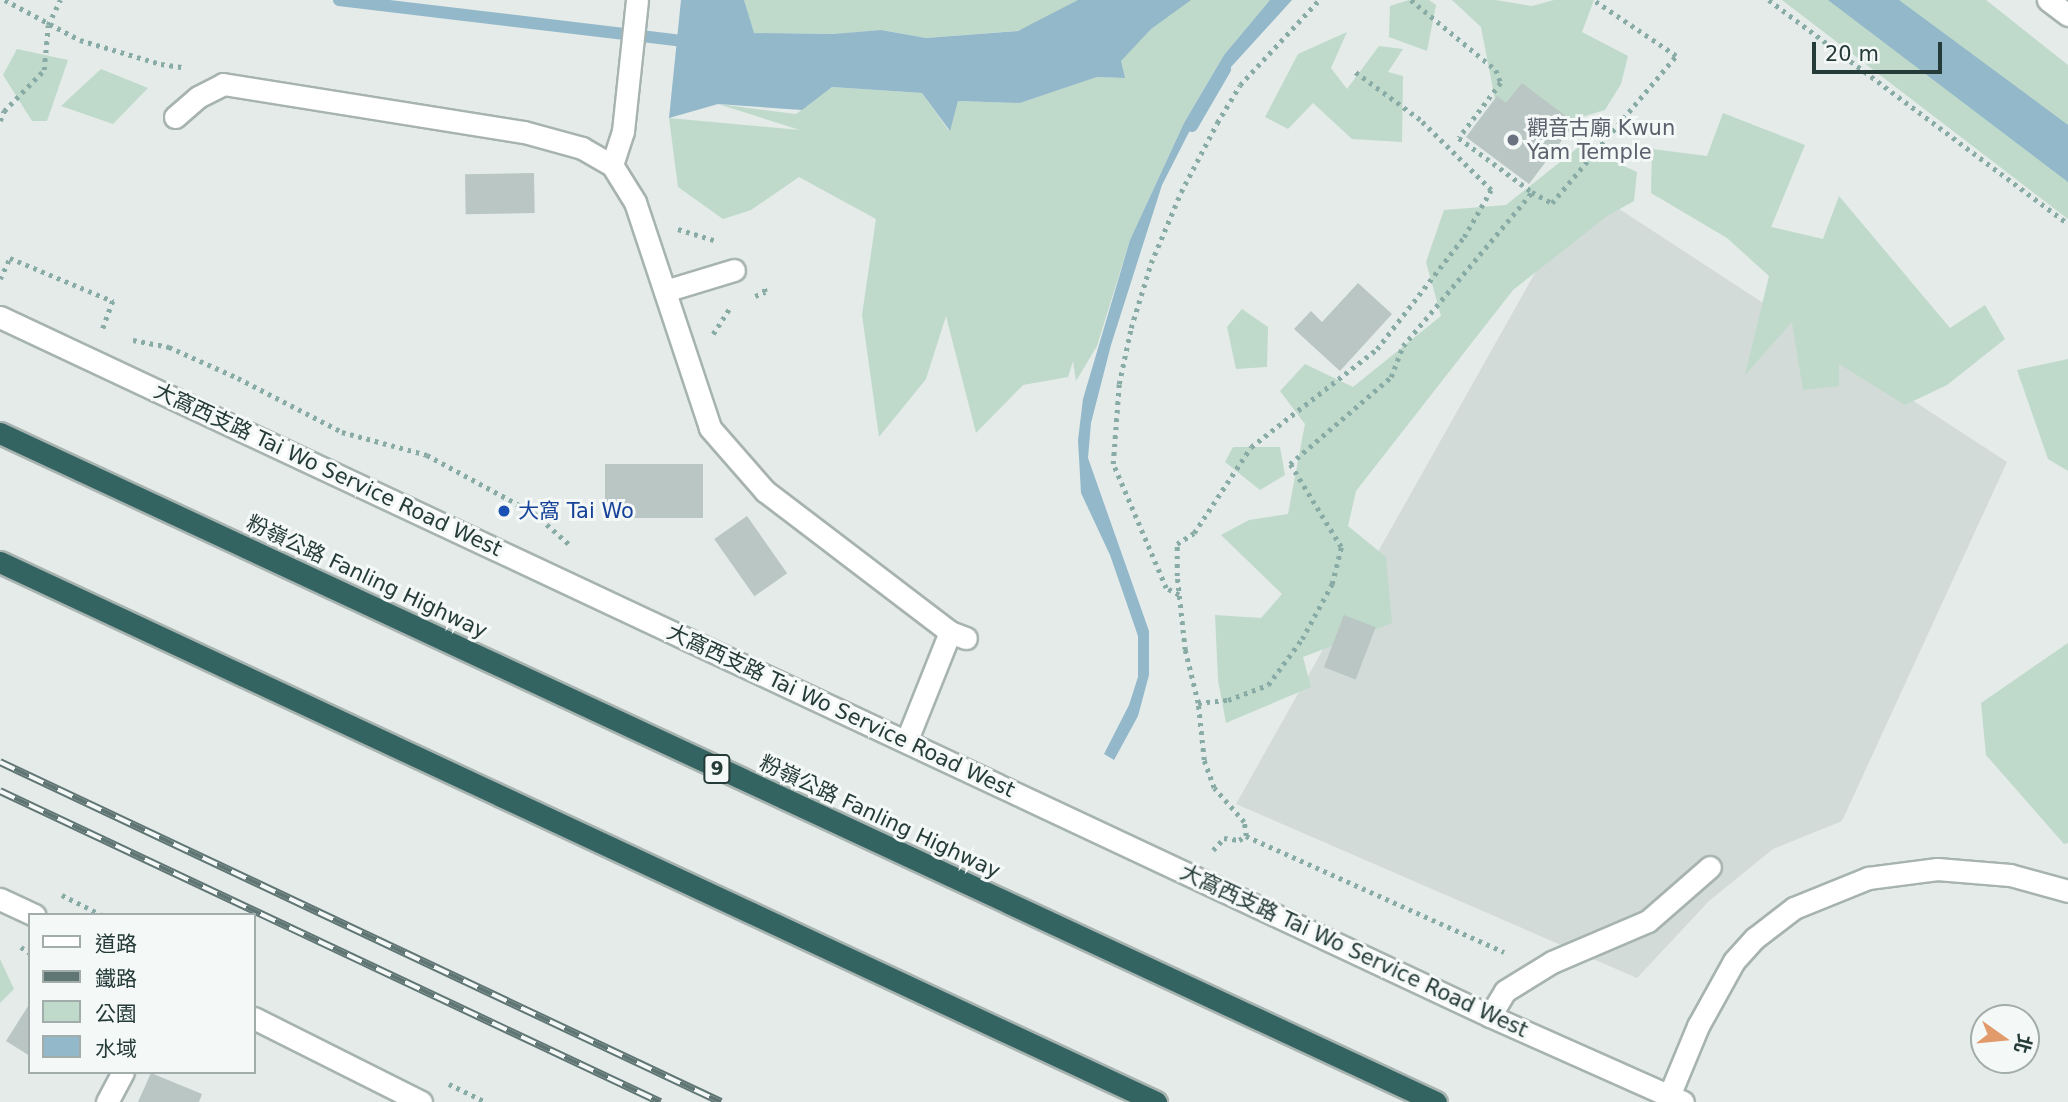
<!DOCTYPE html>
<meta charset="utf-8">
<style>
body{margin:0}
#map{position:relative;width:2068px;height:1102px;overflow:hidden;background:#e4ebe9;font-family:"DejaVu Sans","Noto Sans TC",sans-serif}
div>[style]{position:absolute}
.built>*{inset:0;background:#d2dbd8}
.green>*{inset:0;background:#bfdacb}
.water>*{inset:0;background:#92b8ca}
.stream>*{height:12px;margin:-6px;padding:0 6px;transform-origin:6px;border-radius:6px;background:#92b8ca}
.building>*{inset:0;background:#b9c6c3;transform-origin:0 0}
.path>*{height:4.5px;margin-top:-2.25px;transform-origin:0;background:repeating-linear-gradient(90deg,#88aba6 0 3.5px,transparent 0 8.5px)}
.roads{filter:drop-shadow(2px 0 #a7b3b0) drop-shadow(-2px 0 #a7b3b0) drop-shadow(0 2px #a7b3b0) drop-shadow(0 -2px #a7b3b0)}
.service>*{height:21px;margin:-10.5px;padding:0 10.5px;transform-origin:10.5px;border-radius:10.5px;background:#fff}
.minor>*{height:21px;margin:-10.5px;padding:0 10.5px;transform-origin:10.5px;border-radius:10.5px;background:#fff}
.tertiary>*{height:21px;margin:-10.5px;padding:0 10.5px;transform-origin:10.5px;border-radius:10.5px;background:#fff}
.secondary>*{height:21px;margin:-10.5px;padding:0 10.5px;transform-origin:10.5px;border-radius:10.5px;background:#fff}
.motorway>*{height:21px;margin:-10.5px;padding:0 10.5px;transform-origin:10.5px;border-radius:10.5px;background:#346461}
.rail>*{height:8px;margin-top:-4px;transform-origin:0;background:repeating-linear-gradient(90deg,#f4f8f7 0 16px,#607674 0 32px);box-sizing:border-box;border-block:2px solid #607674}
.dots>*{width:19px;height:19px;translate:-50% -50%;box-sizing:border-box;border:4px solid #f4f8f7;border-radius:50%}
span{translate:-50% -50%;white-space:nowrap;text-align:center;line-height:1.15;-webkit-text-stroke:6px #f4f8f7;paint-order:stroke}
.shield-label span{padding:2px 5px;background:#f4f8f7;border:2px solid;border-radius:5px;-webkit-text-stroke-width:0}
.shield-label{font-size:19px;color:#253b38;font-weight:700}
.worship-label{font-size:21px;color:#5b616d}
.left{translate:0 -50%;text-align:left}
.street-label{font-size:21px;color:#253b38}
.transit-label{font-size:21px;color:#164399}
.legend{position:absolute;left:28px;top:913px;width:228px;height:161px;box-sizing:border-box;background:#f4f8f7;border:2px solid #a1acab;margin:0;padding:9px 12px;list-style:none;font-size:21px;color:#253b38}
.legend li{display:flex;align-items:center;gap:14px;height:35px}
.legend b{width:35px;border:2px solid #a1acab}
.north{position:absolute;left:1970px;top:1004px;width:70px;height:70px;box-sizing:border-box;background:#f4f8f7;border:2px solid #a1acab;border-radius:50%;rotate:105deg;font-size:19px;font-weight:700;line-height:28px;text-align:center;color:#253b38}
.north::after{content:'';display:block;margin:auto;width:24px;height:32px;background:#e19b6b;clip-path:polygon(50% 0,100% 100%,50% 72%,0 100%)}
.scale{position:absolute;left:1812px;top:42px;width:130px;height:32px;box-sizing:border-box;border:4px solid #253b38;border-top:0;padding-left:9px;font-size:21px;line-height:24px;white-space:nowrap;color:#253b38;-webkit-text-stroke:5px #f4f8f7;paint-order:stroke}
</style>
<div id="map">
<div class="built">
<div style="clip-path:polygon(1584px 186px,2007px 462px,1842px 821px,1773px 849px,1709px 901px,1637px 978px,1236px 804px)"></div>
</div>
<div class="green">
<div style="clip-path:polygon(744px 0,1083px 0,1027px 30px,926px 38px,881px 30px,840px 34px,753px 33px)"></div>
<div style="clip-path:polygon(1189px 0,1270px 0,1224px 55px,1184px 123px,1130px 240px,1097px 346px,1076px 381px,1073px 361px,1068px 377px,1023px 385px,976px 433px,946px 316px,926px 379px,879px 437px,862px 315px,876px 219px,799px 177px,751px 210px,723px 219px,678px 187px,669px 118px,800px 130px,718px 104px,796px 114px,832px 87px,922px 93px,949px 131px,958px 101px,1020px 103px,1097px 77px,1124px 78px,1120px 61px,1146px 32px)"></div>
<div style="clip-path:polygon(1409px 0,1429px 0,1436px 5px,1427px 51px,1389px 37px,1390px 6px)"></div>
<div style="clip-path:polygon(1452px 0,1495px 0,1532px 6px,1554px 0,1594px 0,1582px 32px,1628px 56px,1621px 84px,1605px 110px,1558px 124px,1501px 131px,1481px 27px)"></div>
<div style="clip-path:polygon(1782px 0,1986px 0,2068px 65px,2068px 219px)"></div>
<div style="clip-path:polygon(1347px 32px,1331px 68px,1347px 89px,1379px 46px,1403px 49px,1388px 72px,1403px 76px,1402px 142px,1352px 139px,1313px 103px,1288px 129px,1265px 117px,1298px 54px)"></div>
<div style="clip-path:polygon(17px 49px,68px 60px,47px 121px,32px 121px,3px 75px)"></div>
<div style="clip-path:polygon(101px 69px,148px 88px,113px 124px,61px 106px)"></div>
<div style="clip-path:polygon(1723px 113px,1805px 145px,1771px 227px,1823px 239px,1839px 196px,1950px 328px,1985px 305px,2005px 339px,1947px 385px,1905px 405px,1839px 364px,1839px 386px,1803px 390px,1792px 322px,1745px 375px,1769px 276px,1727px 238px,1651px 193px,1652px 149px,1707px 156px)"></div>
<div style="clip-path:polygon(1580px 146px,1637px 172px,1634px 201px,1607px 216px,1513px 290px,1356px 491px,1348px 526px,1386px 557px,1392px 623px,1303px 657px,1311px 687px,1226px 723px,1218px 680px,1215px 615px,1261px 618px,1282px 594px,1221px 535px,1249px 520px,1288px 514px,1305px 424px,1280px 391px,1305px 364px,1353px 387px,1441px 316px,1426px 262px,1444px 210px,1506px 205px)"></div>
<div style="clip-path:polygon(1242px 309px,1268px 327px,1267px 367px,1236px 369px,1227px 327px)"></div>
<div style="clip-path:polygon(2068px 359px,2068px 471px,2048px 459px,2017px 370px)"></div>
<div style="clip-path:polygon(1233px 447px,1280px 447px,1285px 475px,1260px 490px,1225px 462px)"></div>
<div style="clip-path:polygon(2068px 643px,2068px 843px,2064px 844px,1986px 755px,1981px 703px)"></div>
<div style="clip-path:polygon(0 959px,14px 989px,0 1003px)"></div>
</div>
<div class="water">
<div style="clip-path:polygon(681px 0,744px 0,754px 33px,834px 34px,881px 30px,926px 38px,1018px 31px,1078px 0,1191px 0,1151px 29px,1121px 61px,1125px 78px,1097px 77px,1020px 103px,958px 101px,950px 131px,922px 93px,832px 87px,802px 110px,718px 104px,669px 118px)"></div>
<div style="clip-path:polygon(1270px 0,1292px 0,1211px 89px,1162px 185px,1111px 345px,1091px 423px,1088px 458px,1149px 631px,1149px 675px,1138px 716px,1114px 760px,1104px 754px,1129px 705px,1138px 677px,1138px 636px,1110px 555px,1081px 493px,1078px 440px,1083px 399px,1130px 240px,1184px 123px,1224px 55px)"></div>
<div style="clip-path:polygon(1828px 0,1899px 0,2068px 125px,2068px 182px)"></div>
</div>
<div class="stream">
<div style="left:339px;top:0;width:356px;rotate:6.8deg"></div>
<div style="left:1192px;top:126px;width:66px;rotate:-59.9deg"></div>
</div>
<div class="building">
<div style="clip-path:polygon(1522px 83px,1575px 123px,1529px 184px,1466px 137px,1497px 96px,1506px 103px)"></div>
<div style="left:534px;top:173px;width:40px;height:69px;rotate:89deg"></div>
<div style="clip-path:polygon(1358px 283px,1392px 314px,1340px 371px,1294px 329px,1311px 311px,1322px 322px)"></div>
<div style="left:703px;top:464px;width:54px;height:98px;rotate:90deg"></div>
<div style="left:747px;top:516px;width:70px;height:40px;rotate:55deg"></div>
<div style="left:1344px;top:615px;width:34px;height:56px;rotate:21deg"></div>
<div style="clip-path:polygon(30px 1003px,30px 1056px,6px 1041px)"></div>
<div style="clip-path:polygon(151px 1073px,202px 1094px,199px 1102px,138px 1102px)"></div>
</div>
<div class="path">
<div style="left:5px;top:0;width:85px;rotate:28.1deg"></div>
<div style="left:80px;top:40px;width:84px;rotate:16.5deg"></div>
<div style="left:161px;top:64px;width:21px;rotate:8deg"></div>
<div style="left:1411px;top:0;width:110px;rotate:39.5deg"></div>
<div style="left:1496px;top:70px;width:14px;rotate:69deg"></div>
<div style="left:1501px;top:83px;width:69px;rotate:127.4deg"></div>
<div style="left:1459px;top:138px;width:91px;rotate:36.5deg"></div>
<div style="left:1532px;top:192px;width:23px;rotate:29deg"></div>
<div style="left:1552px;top:203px;width:192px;rotate:-49.9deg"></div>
<div style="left:1676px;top:56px;width:100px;rotate:-146deg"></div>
<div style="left:1769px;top:0;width:374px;rotate:36.8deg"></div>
<div style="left:0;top:121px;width:11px;rotate:-68deg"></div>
<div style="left:4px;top:111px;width:57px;rotate:-45.7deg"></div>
<div style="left:44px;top:70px;width:45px;rotate:-84.9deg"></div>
<div style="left:48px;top:25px;width:28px;rotate:-64deg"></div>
<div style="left:678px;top:229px;width:41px;rotate:17.1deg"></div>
<div style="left:0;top:279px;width:23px;rotate:-65deg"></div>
<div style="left:10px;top:258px;width:112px;rotate:22.7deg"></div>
<div style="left:113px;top:301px;width:30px;rotate:110deg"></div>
<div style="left:755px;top:296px;width:11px;rotate:-22deg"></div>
<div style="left:765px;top:292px;width:8px;rotate:-104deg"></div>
<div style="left:713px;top:334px;width:33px;rotate:-57deg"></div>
<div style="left:133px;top:340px;width:37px;rotate:11deg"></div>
<div style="left:169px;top:347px;width:76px;rotate:24.2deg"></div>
<div style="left:238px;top:378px;width:117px;rotate:27.4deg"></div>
<div style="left:342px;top:432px;width:88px;rotate:15.1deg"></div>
<div style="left:427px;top:455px;width:122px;rotate:28.5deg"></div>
<div style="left:534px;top:513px;width:50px;rotate:41.7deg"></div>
<div style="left:1179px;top:595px;width:15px;rotate:-152deg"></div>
<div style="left:1166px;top:588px;width:135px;rotate:-113.1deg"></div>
<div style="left:1113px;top:464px;width:80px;rotate:-85.7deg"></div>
<div style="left:1119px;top:384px;width:57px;rotate:-77.9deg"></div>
<div style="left:1131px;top:328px;width:68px;rotate:-72.9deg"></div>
<div style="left:1151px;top:263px;width:77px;rotate:-67.1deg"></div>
<div style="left:1181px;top:192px;width:78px;rotate:-62.4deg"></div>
<div style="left:1217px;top:123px;width:44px;rotate:-58.8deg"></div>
<div style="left:1240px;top:85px;width:116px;rotate:-47.1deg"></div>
<div style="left:1198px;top:703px;width:30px;rotate:-6deg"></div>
<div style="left:1228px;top:700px;width:43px;rotate:-20.6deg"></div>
<div style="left:1268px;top:685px;width:57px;rotate:-53.5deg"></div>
<div style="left:1302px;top:639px;width:63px;rotate:-61.4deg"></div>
<div style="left:1332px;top:584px;width:38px;rotate:-76deg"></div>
<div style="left:1341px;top:547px;width:97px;rotate:-121.6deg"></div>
<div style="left:1290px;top:464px;width:133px;rotate:-40.7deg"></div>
<div style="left:1391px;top:377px;width:33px;rotate:-69deg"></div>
<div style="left:1403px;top:346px;width:201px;rotate:-50deg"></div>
<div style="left:1246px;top:836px;width:283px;rotate:24.2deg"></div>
<div style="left:1213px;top:850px;width:16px;rotate:-47deg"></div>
<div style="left:1224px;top:838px;width:15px;rotate:8deg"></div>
<div style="left:1239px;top:840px;width:8px;rotate:-30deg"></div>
<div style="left:1246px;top:836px;width:14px;rotate:-98deg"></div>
<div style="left:1244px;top:822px;width:45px;rotate:-131.4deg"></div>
<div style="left:1214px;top:788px;width:30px;rotate:-110deg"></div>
<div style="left:1204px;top:760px;width:57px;rotate:-96deg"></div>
<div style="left:1198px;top:703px;width:55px;rotate:-103.8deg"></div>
<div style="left:1185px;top:650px;width:74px;rotate:-96.2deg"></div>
<div style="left:1177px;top:576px;width:32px;rotate:-90deg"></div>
<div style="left:1177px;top:544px;width:20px;rotate:-33deg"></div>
<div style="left:1194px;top:533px;width:103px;rotate:-56.5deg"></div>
<div style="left:1251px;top:447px;width:160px;rotate:-37.9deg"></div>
<div style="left:1377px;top:349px;width:142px;rotate:-52.2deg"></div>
<div style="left:1464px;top:237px;width:54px;rotate:-60.1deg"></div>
<div style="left:1491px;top:190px;width:100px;rotate:-135.4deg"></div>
<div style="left:1420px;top:120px;width:84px;rotate:-143.7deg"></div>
<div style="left:62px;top:895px;width:45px;rotate:26.6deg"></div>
<div style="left:21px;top:947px;width:11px;rotate:34deg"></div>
<div style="left:449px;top:1084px;width:41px;rotate:25.9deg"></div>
</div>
<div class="roads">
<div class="service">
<div style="left:665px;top:291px;width:72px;rotate:-16.9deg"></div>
<div style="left:950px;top:632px;width:17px;rotate:21deg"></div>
<div style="left:1490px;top:1016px;width:29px;rotate:-59deg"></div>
<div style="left:1505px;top:991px;width:55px;rotate:-31.7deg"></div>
<div style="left:1552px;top:962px;width:104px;rotate:-23.1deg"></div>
<div style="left:1648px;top:921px;width:82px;rotate:-41.1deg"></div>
<div style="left:107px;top:1102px;width:34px;rotate:-62deg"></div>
</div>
<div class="minor">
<div style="left:2048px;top:0;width:25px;rotate:37deg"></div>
<div style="left:175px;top:117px;width:30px;rotate:-41deg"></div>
<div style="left:198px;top:97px;width:28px;rotate:-27deg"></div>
<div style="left:223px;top:84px;width:305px;rotate:9.1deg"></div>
<div style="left:524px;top:132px;width:60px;rotate:15.4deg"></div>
<div style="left:582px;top:148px;width:34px;rotate:30deg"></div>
<div style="left:612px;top:165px;width:44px;rotate:58.1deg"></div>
<div style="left:635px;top:202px;width:238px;rotate:71.6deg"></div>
<div style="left:710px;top:428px;width:84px;rotate:48.9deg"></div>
<div style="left:765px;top:491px;width:233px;rotate:37.3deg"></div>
<div style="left:950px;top:632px;width:118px;rotate:111.8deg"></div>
<div style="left:612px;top:165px;width:36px;rotate:-72deg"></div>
<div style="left:623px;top:131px;width:132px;rotate:-83.9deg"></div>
<div style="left:0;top:899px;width:38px;rotate:25deg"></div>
<div style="left:254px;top:1018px;width:187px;rotate:26.7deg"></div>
</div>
<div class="tertiary">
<div style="left:1669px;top:1096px;width:76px;rotate:-67.5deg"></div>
<div style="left:1698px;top:1026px;width:74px;rotate:-61deg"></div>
<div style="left:1734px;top:961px;width:31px;rotate:-48deg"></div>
<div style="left:1755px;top:938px;width:49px;rotate:-37.6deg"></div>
<div style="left:1794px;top:908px;width:80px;rotate:-22.1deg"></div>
<div style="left:1868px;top:878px;width:70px;rotate:-7.4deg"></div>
<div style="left:1937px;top:869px;width:73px;rotate:4.7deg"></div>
<div style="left:2010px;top:875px;width:60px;rotate:15.4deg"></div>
</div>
<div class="secondary">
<div style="left:0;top:317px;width:1646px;rotate:25.13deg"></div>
<div style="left:1490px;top:1016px;width:211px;rotate:24deg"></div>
</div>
<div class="motorway">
<div style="left:0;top:433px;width:1584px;rotate:24.98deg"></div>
<div style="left:0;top:562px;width:1276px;rotate:25.04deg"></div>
</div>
</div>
<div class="rail">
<div style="left:0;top:762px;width:797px;rotate:25.25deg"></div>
<div style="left:0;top:791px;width:730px;rotate:25.23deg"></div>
</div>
<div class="dots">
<div style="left:1513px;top:140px;background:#6b7280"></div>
<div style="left:504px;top:511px;background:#1a4fb4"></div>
</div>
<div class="shield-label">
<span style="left:717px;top:769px">9</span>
</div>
<div class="worship-label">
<span class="left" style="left:1527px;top:140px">觀音古廟 Kwun<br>Yam Temple</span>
</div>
<div class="street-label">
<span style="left:328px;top:470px;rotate:25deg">大窩西支路 Tai Wo Service Road West</span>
<span style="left:367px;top:577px;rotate:25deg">粉嶺公路 Fanling Highway</span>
<span style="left:841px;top:711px;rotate:25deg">大窩西支路 Tai Wo Service Road West</span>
<span style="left:880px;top:817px;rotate:25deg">粉嶺公路 Fanling Highway</span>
<span style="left:1354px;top:951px;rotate:25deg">大窩西支路 Tai Wo Service Road West</span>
</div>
<div class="transit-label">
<span class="left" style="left:518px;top:511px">大窩 Tai Wo</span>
</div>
<ul class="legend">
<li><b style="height:9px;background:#fff"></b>道路</li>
<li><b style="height:9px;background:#607674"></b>鐵路</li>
<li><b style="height:19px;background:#bfdacb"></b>公園</li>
<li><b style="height:19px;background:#92b8ca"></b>水域</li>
</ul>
<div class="north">北</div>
<div class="scale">20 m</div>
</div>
